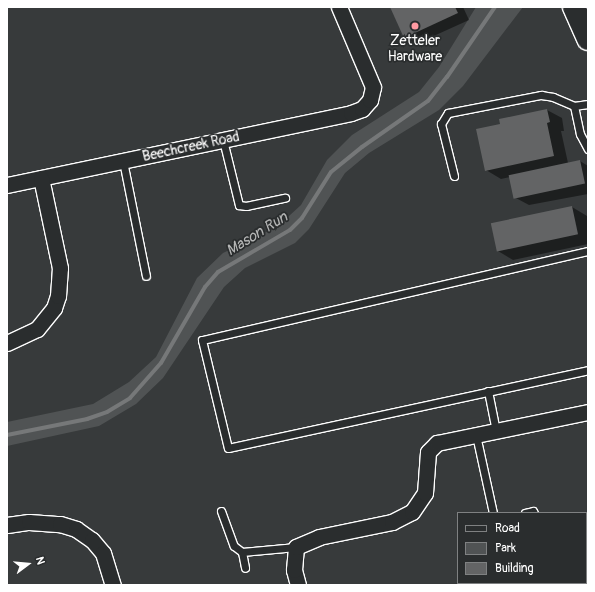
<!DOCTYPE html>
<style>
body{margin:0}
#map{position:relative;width:595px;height:592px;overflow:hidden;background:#373a3b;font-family:Pangolin,sans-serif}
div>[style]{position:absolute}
.green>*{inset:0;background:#505354}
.shadow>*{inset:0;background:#0007}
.stream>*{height:4px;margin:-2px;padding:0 2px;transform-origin:2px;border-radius:2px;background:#767879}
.building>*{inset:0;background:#636465;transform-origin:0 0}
.roads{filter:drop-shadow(1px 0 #fff) drop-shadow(-1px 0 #fff) drop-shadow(0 1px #fff) drop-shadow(0 -1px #fff)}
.lane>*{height:7px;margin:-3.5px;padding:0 3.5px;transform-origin:3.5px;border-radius:3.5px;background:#2a2d2e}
.street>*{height:15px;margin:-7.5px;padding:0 7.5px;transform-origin:7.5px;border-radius:7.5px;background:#2a2d2e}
.primary>*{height:22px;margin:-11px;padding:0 11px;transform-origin:11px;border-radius:11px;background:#2a2d2e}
.dots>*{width:11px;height:11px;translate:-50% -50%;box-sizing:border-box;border:2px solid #2a2d2e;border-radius:50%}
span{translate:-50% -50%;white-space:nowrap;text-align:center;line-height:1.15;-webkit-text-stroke:3.5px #2a2d2e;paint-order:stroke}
.poi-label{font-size:14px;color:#fff}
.street-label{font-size:14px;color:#fff}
.water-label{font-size:15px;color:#b4b5b5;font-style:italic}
.frame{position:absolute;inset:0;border:8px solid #fff;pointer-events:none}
.legend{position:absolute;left:457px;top:512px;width:130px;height:72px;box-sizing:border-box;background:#2a2d2e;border:1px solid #7f8182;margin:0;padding:5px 7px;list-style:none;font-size:12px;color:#fff}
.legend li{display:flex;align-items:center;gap:8px;height:20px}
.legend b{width:20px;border:1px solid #7f8182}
.north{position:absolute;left:8px;top:544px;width:40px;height:40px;-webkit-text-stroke:3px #2a2d2e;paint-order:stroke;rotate:74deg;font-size:11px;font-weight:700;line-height:16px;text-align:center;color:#fff}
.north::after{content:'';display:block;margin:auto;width:14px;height:18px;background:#fff;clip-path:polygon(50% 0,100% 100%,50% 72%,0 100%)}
</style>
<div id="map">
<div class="green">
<div style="clip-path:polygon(476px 7px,523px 7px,463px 86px,439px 110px,369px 153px,345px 173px,309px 229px,295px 243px,245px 268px,224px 287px,163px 378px,136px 404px,99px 426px,7px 446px,7px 422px,93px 404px,129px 382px,156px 357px,197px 278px,223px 253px,277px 227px,301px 205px,327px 160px,352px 135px,419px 92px,439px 67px)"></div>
</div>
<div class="shadow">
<div style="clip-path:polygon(391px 7px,463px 7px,469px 20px,416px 44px,405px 37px)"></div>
<div style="clip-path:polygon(547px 110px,562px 118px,564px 131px,561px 131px,568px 163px,580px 161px,588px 166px,588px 194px,529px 205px,514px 197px,510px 177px,501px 179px,486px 170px,502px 125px)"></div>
<div style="clip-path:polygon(572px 207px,587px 216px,588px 244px,513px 260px,498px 251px)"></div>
</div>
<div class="stream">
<div style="left:7px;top:435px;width:82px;rotate:-11.3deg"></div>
<div style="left:87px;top:419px;width:21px;rotate:-19deg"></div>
<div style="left:107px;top:412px;width:27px;rotate:-31deg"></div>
<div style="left:130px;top:398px;width:47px;rotate:-48.5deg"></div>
<div style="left:161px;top:363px;width:88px;rotate:-59.9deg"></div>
<div style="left:205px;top:287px;width:20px;rotate:-49deg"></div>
<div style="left:218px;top:272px;width:83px;rotate:-30.3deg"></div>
<div style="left:290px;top:230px;width:17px;rotate:-45deg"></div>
<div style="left:302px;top:218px;width:54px;rotate:-57.8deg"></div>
<div style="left:331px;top:172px;width:40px;rotate:-39deg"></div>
<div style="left:362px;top:147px;width:80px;rotate:-34.9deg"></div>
<div style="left:428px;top:101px;width:31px;rotate:-52deg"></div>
<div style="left:447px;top:77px;width:85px;rotate:-55.6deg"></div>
</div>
<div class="building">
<div style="clip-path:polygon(390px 7px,455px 7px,458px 13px,404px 38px)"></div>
<div style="clip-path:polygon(547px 109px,550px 122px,547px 123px,554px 156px,485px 171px,476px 129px,500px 124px,499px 119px)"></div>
<div style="left:580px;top:160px;width:24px;height:73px;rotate:78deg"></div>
<div style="left:572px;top:206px;width:29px;height:83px;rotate:78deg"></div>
</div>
<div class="roads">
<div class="lane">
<div style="left:574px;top:106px;width:29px;rotate:78deg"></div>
<div style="left:580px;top:134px;width:17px;rotate:62deg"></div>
<div style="left:223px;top:140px;width:67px;rotate:76.2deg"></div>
<div style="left:239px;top:205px;width:7px;rotate:8deg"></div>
<div style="left:246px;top:206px;width:40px;rotate:-12deg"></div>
<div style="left:123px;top:161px;width:117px;rotate:78.7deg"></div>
<div style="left:454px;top:176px;width:54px;rotate:-104deg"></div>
<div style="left:441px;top:124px;width:13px;rotate:-58deg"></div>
<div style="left:448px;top:113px;width:95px;rotate:-11deg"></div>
<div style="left:541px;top:95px;width:12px;rotate:9deg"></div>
<div style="left:553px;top:97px;width:23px;rotate:23deg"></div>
<div style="left:574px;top:106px;width:14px;rotate:-8deg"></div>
<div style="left:588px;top:251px;width:396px;rotate:167deg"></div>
<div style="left:202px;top:340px;width:111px;rotate:76.5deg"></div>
<div style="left:228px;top:448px;width:368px;rotate:-12.2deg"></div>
<div style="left:488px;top:391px;width:41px;rotate:78.7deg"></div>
<div style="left:476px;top:435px;width:80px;rotate:77.7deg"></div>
<div style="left:221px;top:511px;width:37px;rotate:70deg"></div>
<div style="left:234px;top:546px;width:10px;rotate:37deg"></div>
<div style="left:242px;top:552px;width:54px;rotate:-5.3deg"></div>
<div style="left:525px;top:513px;width:8px;rotate:-14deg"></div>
<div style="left:533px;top:511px;width:2px;rotate:63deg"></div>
<div style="left:242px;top:552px;width:16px;rotate:79deg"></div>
<div style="left:502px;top:583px;width:2px;rotate:90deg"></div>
</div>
<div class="street">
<div style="left:7px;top:185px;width:351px;rotate:-11.8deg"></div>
<div style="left:351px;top:113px;width:12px;rotate:-20deg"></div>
<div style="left:362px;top:109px;width:12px;rotate:-48deg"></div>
<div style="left:370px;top:100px;width:13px;rotate:-77deg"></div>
<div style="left:373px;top:87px;width:87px;rotate:-113deg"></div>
<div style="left:7px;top:343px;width:33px;rotate:-25deg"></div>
<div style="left:37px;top:329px;width:27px;rotate:-51deg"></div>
<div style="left:54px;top:308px;width:13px;rotate:-72deg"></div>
<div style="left:58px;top:296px;width:28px;rotate:-86deg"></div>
<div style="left:60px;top:268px;width:92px;rotate:-101.9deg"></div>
<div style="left:7px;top:525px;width:22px;rotate:-8deg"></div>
<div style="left:29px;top:522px;width:31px;rotate:4deg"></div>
<div style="left:60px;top:524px;width:17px;rotate:17deg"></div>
<div style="left:76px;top:529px;width:19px;rotate:35deg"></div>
<div style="left:92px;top:540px;width:17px;rotate:50deg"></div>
<div style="left:103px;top:553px;width:34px;rotate:73deg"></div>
<div style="left:298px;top:585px;width:16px;rotate:-105deg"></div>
<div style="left:294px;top:570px;width:23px;rotate:-85deg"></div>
<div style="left:296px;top:547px;width:25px;rotate:-23deg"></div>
<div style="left:319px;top:537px;width:75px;rotate:-11.6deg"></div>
<div style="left:392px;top:522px;width:22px;rotate:-27deg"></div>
<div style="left:412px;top:512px;width:23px;rotate:-56deg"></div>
<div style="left:425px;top:493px;width:41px;rotate:-85.8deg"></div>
<div style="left:428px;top:452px;width:13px;rotate:-45deg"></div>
<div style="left:437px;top:443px;width:154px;rotate:-11.6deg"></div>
</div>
<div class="primary">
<div style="left:574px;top:7px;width:35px;rotate:66deg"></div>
</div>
</div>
<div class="dots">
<div style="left:415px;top:26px;background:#ff9aa2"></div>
</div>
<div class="poi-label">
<span style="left:415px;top:49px">Zetteler<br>Hardware</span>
</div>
<div class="street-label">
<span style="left:191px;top:147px;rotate:-12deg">Beechcreek Road</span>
</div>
<div class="water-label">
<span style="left:257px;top:234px;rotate:-32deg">Mason Run</span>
</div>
<div class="frame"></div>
<ul class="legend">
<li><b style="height:5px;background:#2a2d2e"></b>Road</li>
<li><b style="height:11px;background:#505354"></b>Park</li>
<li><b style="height:11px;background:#636465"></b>Building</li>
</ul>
<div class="north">N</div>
</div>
